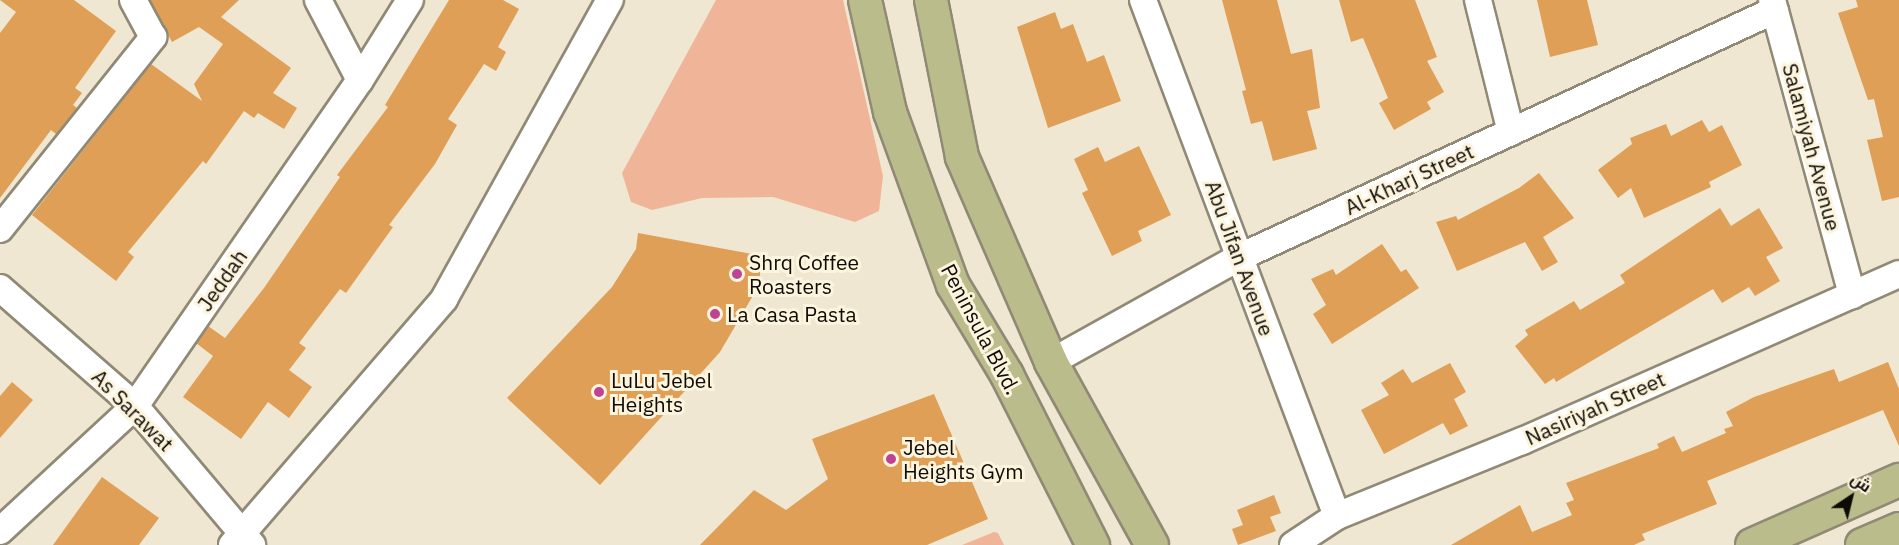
<!DOCTYPE html>
<meta charset="utf-8">
<style>
body{margin:0}
#map{position:relative;width:1899px;height:545px;overflow:hidden;background:#efe7d1;font-family:"IBM Plex Sans",Cairo,sans-serif}
div>[style]{position:absolute}
.green>*{inset:0;background:#f0b598}
.building>*{inset:0;background:#df9f56}
.roads{filter:drop-shadow(2px 0 #908975) drop-shadow(-2px 0 #908975) drop-shadow(0 2px #908975) drop-shadow(0 -2px #908975)}
.minor>*{height:26px;margin:-13px;padding:0 13px;transform-origin:13px;border-radius:13px;background:#fff}
.major>*{height:32px;margin:-16px;padding:0 16px;transform-origin:16px;border-radius:16px;background:#babc8b}
.dots>*{width:16px;height:16px;translate:-50% -50%;box-sizing:border-box;border:3px solid #fdf4de;border-radius:50%}
span{translate:-50% -50%;white-space:nowrap;text-align:center;line-height:1.15;-webkit-text-stroke:6px #fdf4de;paint-order:stroke}
.street-label{font-size:21px;color:#0e0b05}
.poi-label{font-size:21px;color:#0e0b05}
.left{translate:0 -50%;text-align:left}
.north{position:absolute;left:1821px;top:467px;width:60px;height:60px;-webkit-text-stroke:4px #fdf4de;paint-order:stroke;rotate:35deg;font-size:16px;font-weight:700;line-height:24px;text-align:center;color:#0e0b05}
.north::after{content:'';display:block;margin:auto;width:21px;height:27px;background:#0e0b05;clip-path:polygon(50% 0,100% 100%,50% 72%,0 100%)}
</style>
<div id="map">
<div class="green">
<div style="clip-path:polygon(716px 0,843px 0,883px 176px,879px 211px,855px 222px,773px 197px,702px 198px,652px 210px,631px 202px,622px 173px)"></div>
<div style="clip-path:polygon(994px 532px,998px 533px,1004px 545px,962px 545px)"></div>
</div>
<div class="building">
<div style="clip-path:polygon(0 0,74px 0,116px 31px,75px 88px,82px 93px,73px 105px,77px 108px,56px 134px,51px 130px,0 198px,0 33px,16px 12px)"></div>
<div style="clip-path:polygon(150px 0,239px 0,221px 17px,291px 68px,273px 93px,297px 108px,284px 129px,258px 113px,254px 118px,244px 111px,206px 164px,203px 161px,128px 252px,134px 257px,116px 281px,32px 215px,151px 64px,202px 101px,194px 84px,223px 44px,199px 27px,172px 42px)"></div>
<div style="clip-path:polygon(449px 0,503px 0,519px 9px,498px 47px,506px 52px,496px 71px,484px 64px,448px 119px,457px 125px,435px 164px,389px 225px,393px 227px,346px 293px,340px 289px,299px 343px,306px 348px,289px 370px,312px 387px,289px 418px,268px 402px,241px 439px,183px 397px,213px 356px,196px 343px,208px 326px,225px 338px,264px 288px,340px 177px,337px 175px,388px 107px,385px 105px)"></div>
<div style="clip-path:polygon(1222px 0,1277px 0,1291px 54px,1312px 49px,1320px 108px,1307px 111px,1317px 149px,1273px 161px,1262px 121px,1251px 124px,1242px 91px,1246px 90px)"></div>
<div style="clip-path:polygon(1339px 0,1415px 0,1437px 57px,1427px 61px,1444px 92px,1427px 102px,1431px 109px,1394px 130px,1379px 103px,1388px 98px,1363px 38px,1351px 42px)"></div>
<div style="clip-path:polygon(1537px 0,1587px 0,1598px 45px,1550px 57px)"></div>
<div style="clip-path:polygon(1856px 0,1899px 0,1899px 197px,1882px 201px,1867px 140px,1883px 137px,1874px 99px,1868px 100px,1838px 13px,1858px 7px)"></div>
<div style="clip-path:polygon(1055px 12px,1061px 29px,1073px 24px,1087px 62px,1104px 55px,1121px 101px,1048px 128px,1017px 27px)"></div>
<div style="clip-path:polygon(1702px 120px,1709px 132px,1722px 125px,1742px 165px,1709px 182px,1711px 187px,1644px 218px,1631px 188px,1618px 198px,1598px 170px,1632px 144px,1630px 138px,1666px 124px,1671px 136px)"></div>
<div style="clip-path:polygon(1139px 146px,1171px 215px,1138px 231px,1142px 241px,1112px 256px,1082px 193px,1088px 190px,1074px 159px,1098px 147px,1105px 162px)"></div>
<div style="clip-path:polygon(1539px 173px,1574px 218px,1543px 237px,1558px 262px,1542px 271px,1525px 242px,1457px 271px,1436px 222px,1456px 216px,1458px 220px,1519px 188px)"></div>
<div style="clip-path:polygon(1720px 208px,1731px 226px,1759px 208px,1783px 248px,1766px 257px,1780px 281px,1755px 296px,1749px 287px,1722px 303px,1713px 289px,1556px 382px,1554px 378px,1545px 384px,1515px 346px,1528px 335px,1525px 330px,1574px 301px,1580px 310px,1625px 283px,1620px 275px)"></div>
<div style="clip-path:polygon(638px 233px,763px 256px,758px 287px,720px 352px,600px 485px,507px 398px,612px 287px,636px 249px)"></div>
<div style="clip-path:polygon(1382px 244px,1401px 272px,1406px 269px,1419px 288px,1332px 344px,1313px 314px,1326px 305px,1311px 279px,1333px 269px,1336px 275px)"></div>
<div style="clip-path:polygon(1888px 362px,1899px 389px,1899px 446px,1883px 410px,1707px 481px,1717px 504px,1642px 534px,1645px 540px,1634px 545px,1451px 545px,1520px 505px,1532px 532px,1572px 515px,1566px 503px,1574px 500px,1566px 483px,1659px 448px,1657px 444px,1674px 436px,1682px 452px,1726px 433px,1724px 429px,1733px 426px,1726px 412px,1754px 397px,1834px 369px,1839px 382px)"></div>
<div style="clip-path:polygon(1450px 363px,1466px 392px,1454px 399px,1468px 426px,1450px 435px,1443px 423px,1384px 454px,1361px 410px,1389px 395px,1381px 383px,1403px 369px,1412px 383px)"></div>
<div style="clip-path:polygon(12px 382px,33px 400px,0 438px,0 396px)"></div>
<div style="clip-path:polygon(934px 394px,988px 519px,927px 545px,700px 545px,754px 490px,786px 510px,828px 479px,812px 439px)"></div>
<div style="clip-path:polygon(102px 477px,159px 518px,139px 545px,53px 545px)"></div>
<div style="clip-path:polygon(1274px 495px,1281px 513px,1270px 517px,1276px 531px,1238px 545px,1232px 529px,1243px 525px,1237px 510px)"></div>
</div>
<div class="roads">
<div class="minor">
<div style="left:318px;top:0;width:90px;rotate:62.3deg"></div>
<div style="left:1143px;top:0;width:551px;rotate:69.4deg"></div>
<div style="left:1478px;top:0;width:136px;rotate:76deg"></div>
<div style="left:1772px;top:0;width:306px;rotate:74.8deg"></div>
<div style="left:0;top:229px;width:246px;rotate:-51.4deg"></div>
<div style="left:153px;top:37px;width:42px;rotate:-118.4deg"></div>
<div style="left:0;top:288px;width:179px;rotate:41.2deg"></div>
<div style="left:135px;top:406px;width:182px;rotate:49.9deg"></div>
<div style="left:1051px;top:362px;width:216px;rotate:-29.1deg"></div>
<div style="left:1240px;top:257px;width:589px;rotate:-24.78deg"></div>
<div style="left:0;top:531px;width:184px;rotate:-42.8deg"></div>
<div style="left:135px;top:406px;width:396px;rotate:-55.4deg"></div>
<div style="left:360px;top:80px;width:94px;rotate:-58deg"></div>
<div style="left:232px;top:545px;width:325px;rotate:-49.2deg"></div>
<div style="left:444px;top:299px;width:342px;rotate:-61deg"></div>
<div style="left:1293px;top:545px;width:53px;rotate:-33.4deg"></div>
<div style="left:1337px;top:516px;width:200px;rotate:-22.1deg"></div>
<div style="left:1522px;top:441px;width:412px;rotate:-23.9deg"></div>
</div>
<div class="major">
<div style="left:865px;top:0;width:115px;rotate:77.4deg"></div>
<div style="left:890px;top:112px;width:184px;rotate:70deg"></div>
<div style="left:953px;top:285px;width:105px;rotate:59deg"></div>
<div style="left:1007px;top:375px;width:191px;rotate:63.2deg"></div>
<div style="left:931px;top:0;width:160px;rotate:78.8deg"></div>
<div style="left:962px;top:157px;width:223px;rotate:66.5deg"></div>
<div style="left:1051px;top:362px;width:209px;rotate:61.1deg"></div>
<div style="left:1752px;top:545px;width:161px;rotate:-23.9deg"></div>
<div style="left:1862px;top:545px;width:40px;rotate:-23.4deg"></div>
</div>
</div>
<div class="dots">
<div style="left:737px;top:274px;background:#be4395"></div>
<div style="left:715px;top:314px;background:#be4395"></div>
<div style="left:599px;top:392px;background:#be4395"></div>
<div style="left:891px;top:459px;background:#be4395"></div>
</div>
<div class="street-label">
<span style="left:1812px;top:147px;rotate:75deg">Salamiyah Avenue</span>
<span style="left:1409px;top:179px;rotate:-25deg">Al-Kharj Street</span>
<span style="left:1240px;top:258px;rotate:70deg">Abu Jifan Avenue</span>
<span style="left:222px;top:280px;rotate:-55deg">Jeddah</span>
<span style="left:981px;top:329px;rotate:62deg">Peninsula Blvd.</span>
<span style="left:1595px;top:408px;rotate:-24deg">Nasiriyah Street</span>
<span style="left:133px;top:410px;rotate:45deg">As Sarawat</span>
</div>
<div class="poi-label">
<span class="left" style="left:749px;top:274px">Shrq Coffee<br>Roasters</span>
<span class="left" style="left:727px;top:314px">La Casa Pasta</span>
<span class="left" style="left:611px;top:392px">LuLu Jebel<br>Heights</span>
<span class="left" style="left:903px;top:459px">Jebel<br>Heights Gym</span>
</div>
<div class="north">ش</div>
</div>
